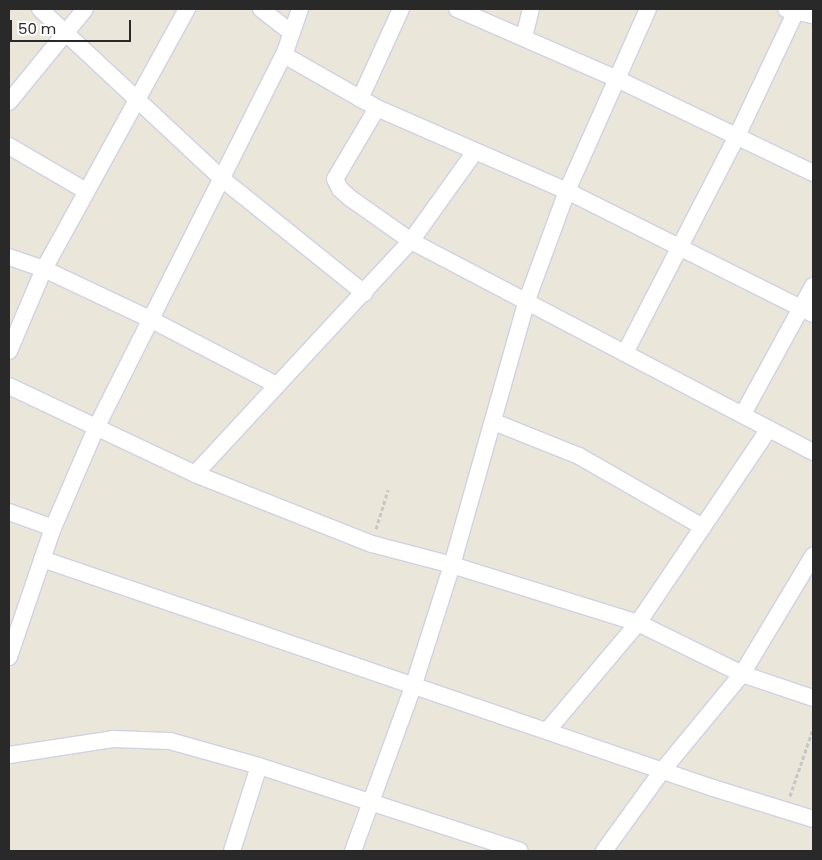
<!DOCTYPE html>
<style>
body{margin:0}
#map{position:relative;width:822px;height:860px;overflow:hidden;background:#ebe6da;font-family:Poppins,sans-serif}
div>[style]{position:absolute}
.path>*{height:3px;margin-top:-1.5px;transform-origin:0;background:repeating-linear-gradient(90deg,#c7c7c7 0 4px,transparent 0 6.5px)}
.roads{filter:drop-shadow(1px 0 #d0d1e2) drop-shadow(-1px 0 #d0d1e2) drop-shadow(0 1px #d0d1e2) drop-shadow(0 -1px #d0d1e2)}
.minor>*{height:16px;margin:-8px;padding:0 8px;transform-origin:8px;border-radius:8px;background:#fff}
span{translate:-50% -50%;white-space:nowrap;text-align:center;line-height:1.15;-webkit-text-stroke:4.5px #fff;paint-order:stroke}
.frame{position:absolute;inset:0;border:10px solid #292929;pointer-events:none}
.scale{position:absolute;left:10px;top:20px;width:121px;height:22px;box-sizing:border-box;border:2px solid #292929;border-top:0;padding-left:6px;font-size:15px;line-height:18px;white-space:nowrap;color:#292929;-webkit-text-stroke:4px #fff;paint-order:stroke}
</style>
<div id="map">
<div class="path">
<div style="left:376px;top:529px;width:41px;rotate:-72.9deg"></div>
<div style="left:790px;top:796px;width:71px;rotate:-71.1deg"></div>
</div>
<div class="roads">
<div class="minor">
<div style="left:40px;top:9px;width:248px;rotate:43deg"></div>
<div style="left:221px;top:178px;width:184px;rotate:38.8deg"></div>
<div style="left:261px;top:9px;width:39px;rotate:38deg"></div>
<div style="left:457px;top:9px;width:175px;rotate:23.6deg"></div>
<div style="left:617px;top:79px;width:217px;rotate:25.6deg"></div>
<div style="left:786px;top:9px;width:28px;rotate:13deg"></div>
<div style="left:524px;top:37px;width:29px;rotate:-76deg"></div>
<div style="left:284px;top:55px;width:107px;rotate:29.7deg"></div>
<div style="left:377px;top:108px;width:207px;rotate:23.6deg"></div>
<div style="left:567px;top:191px;width:275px;rotate:26.6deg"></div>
<div style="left:360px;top:99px;width:99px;rotate:-65.5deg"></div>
<div style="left:9px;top:102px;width:120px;rotate:-50.7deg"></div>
<div style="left:377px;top:108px;width:82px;rotate:120.6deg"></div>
<div style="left:335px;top:179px;width:11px;rotate:63deg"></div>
<div style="left:340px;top:189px;width:13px;rotate:42deg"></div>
<div style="left:350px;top:198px;width:75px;rotate:35.2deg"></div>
<div style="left:411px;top:241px;width:454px;rotate:27.7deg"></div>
<div style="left:9px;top:146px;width:89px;rotate:30.3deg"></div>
<div style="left:9px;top:257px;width:37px;rotate:19deg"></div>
<div style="left:44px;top:269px;width:117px;rotate:25.3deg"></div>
<div style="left:150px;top:319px;width:143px;rotate:27.5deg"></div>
<div style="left:9px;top:351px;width:89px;rotate:-66.9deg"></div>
<div style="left:44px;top:269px;width:297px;rotate:-61.2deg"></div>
<div style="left:625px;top:353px;width:244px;rotate:-62.7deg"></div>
<div style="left:737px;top:136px;width:138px;rotate:-64.7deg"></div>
<div style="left:9px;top:386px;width:206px;rotate:25.3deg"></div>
<div style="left:195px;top:474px;width:190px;rotate:21.6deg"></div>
<div style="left:372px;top:544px;width:83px;rotate:14.7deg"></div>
<div style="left:452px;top:565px;width:195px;rotate:17.3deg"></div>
<div style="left:638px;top:623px;width:116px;rotate:26.1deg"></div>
<div style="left:742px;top:674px;width:75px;rotate:18.7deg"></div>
<div style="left:743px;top:414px;width:146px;rotate:-61.3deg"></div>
<div style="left:494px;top:422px;width:92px;rotate:21.8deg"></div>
<div style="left:579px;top:456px;width:143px;rotate:29.8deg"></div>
<div style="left:195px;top:474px;width:318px;rotate:-47.2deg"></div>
<div style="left:411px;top:241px;width:108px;rotate:-54.4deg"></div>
<div style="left:9px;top:512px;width:47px;rotate:20deg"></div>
<div style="left:42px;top:559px;width:709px;rotate:18.84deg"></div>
<div style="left:713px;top:788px;width:105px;rotate:17.2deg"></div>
<div style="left:9px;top:657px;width:136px;rotate:-71.2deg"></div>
<div style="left:53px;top:528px;width:109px;rotate:-66.7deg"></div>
<div style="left:96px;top:428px;width:418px;rotate:-63.3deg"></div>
<div style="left:284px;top:55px;width:49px;rotate:-70.8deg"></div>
<div style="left:547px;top:731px;width:141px;rotate:-49.9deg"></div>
<div style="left:638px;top:623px;width:234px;rotate:-56deg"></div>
<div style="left:9px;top:755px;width:105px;rotate:-8.7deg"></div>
<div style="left:113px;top:739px;width:57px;rotate:2deg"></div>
<div style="left:170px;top:741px;width:92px;rotate:15.7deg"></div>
<div style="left:259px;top:766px;width:274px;rotate:18deg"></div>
<div style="left:232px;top:851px;width:89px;rotate:-72.4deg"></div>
<div style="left:353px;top:851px;width:178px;rotate:-69.9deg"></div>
<div style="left:414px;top:684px;width:125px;rotate:-72.3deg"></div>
<div style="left:452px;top:565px;width:275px;rotate:-74.2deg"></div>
<div style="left:527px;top:300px;width:116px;rotate:-69.8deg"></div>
<div style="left:567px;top:191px;width:199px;rotate:-66deg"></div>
<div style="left:604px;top:851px;width:99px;rotate:-54.1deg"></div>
<div style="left:662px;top:771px;width:126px;rotate:-50.5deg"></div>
<div style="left:742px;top:674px;width:138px;rotate:-59deg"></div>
</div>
</div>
<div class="frame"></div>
<div class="scale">50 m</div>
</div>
